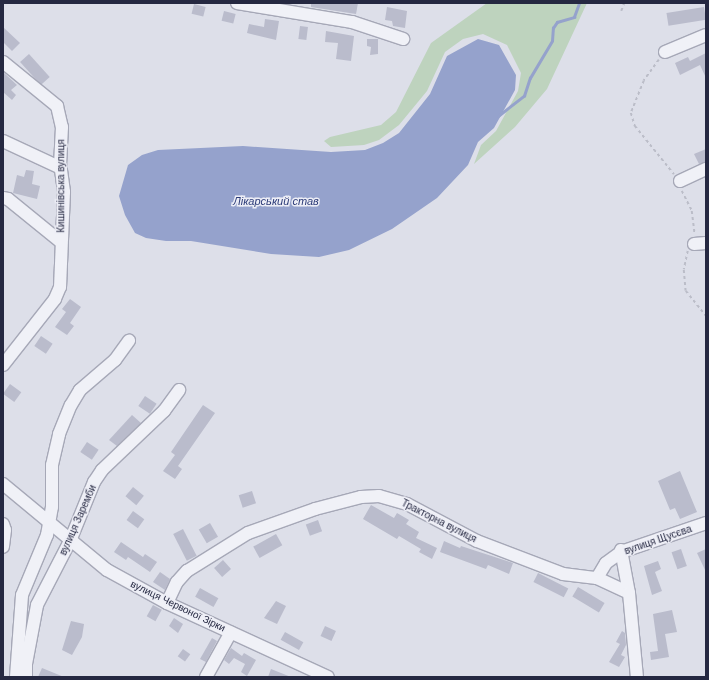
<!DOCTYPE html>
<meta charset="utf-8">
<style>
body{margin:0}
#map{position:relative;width:709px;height:680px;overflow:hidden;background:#dddfe9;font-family:"DM Sans",sans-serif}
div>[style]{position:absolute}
.green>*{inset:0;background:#bed3be}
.water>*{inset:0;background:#95a2cc}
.stream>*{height:2.5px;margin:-1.25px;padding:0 1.25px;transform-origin:1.25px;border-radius:1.25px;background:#95a2cc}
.building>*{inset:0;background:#babccc;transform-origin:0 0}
.path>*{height:1.5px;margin-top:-0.75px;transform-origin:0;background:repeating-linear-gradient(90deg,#bbbdc8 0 3px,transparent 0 6px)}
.roads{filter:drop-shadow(1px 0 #a6a8b7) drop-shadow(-1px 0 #a6a8b7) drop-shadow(0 1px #a6a8b7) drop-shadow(0 -1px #a6a8b7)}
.minor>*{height:12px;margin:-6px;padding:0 6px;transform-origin:6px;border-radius:6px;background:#f0f1f7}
span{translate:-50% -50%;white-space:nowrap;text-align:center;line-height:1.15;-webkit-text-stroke:3px #edeef6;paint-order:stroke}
.street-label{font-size:10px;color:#252841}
.water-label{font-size:11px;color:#2c3b78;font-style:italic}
.frame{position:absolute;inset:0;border:4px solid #252841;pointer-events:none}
</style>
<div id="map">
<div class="green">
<div style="clip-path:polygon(487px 3px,587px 3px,547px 89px,515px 127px,474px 164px,481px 145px,496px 131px,518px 91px,521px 73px,507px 45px,483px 34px,463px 39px,445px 52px,427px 91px,399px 125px,379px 140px,364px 145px,331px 147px,324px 141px,330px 137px,381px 125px,396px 112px,431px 43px)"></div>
</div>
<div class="water">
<div style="clip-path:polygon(478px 39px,499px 45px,516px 75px,515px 90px,494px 128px,478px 142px,468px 165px,437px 198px,392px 229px,349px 250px,319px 257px,271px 254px,191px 241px,166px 241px,146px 238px,135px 233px,125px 215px,119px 196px,128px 165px,142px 155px,158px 150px,243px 146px,331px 152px,365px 150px,383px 143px,399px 133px,430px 94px,447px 56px)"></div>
</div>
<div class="stream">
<div style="left:498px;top:116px;width:33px;rotate:-38deg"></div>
<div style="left:524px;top:96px;width:19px;rotate:-72deg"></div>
<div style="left:530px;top:78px;width:43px;rotate:-59.3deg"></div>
<div style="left:552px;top:41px;width:13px;rotate:-86deg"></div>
<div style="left:553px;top:28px;width:7px;rotate:-56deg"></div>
<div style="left:557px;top:22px;width:18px;rotate:-16deg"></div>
<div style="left:574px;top:17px;width:15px;rotate:-70deg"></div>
</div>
<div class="building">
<div style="clip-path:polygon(311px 3px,358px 3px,356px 14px,311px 7px)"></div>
<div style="left:194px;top:4px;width:12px;height:10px;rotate:14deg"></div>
<div style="clip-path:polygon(387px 7px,407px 11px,405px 28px,393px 26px,392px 21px,385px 20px)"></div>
<div style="left:704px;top:7px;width:13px;height:38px;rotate:81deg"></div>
<div style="left:224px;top:11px;width:12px;height:10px;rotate:14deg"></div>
<div style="clip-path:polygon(265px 19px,279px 21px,276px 40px,247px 33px,249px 24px,264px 27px)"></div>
<div style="left:300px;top:26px;width:8px;height:13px;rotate:7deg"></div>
<div style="clip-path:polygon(3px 27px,20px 43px,12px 51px,3px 42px)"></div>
<div style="clip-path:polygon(326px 31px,354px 36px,351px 61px,336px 59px,338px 43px,325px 42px)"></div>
<div style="clip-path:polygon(367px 39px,378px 39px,378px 54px,370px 55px,371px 47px,367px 46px)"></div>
<div style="clip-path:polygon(706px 53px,706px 78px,700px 65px,680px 75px,675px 63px,688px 57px,690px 61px)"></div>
<div style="left:29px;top:54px;width:31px;height:12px;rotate:48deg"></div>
<div style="clip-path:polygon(3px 72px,17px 85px,11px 90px,16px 95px,12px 100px,3px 92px)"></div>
<div style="clip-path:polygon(706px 149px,706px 162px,699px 164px,694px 154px)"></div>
<div style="clip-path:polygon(26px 170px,34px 171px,32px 184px,40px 186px,37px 199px,13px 193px,17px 175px,24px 177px)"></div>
<div style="clip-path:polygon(70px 299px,81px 307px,70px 323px,74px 326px,67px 335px,55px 327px,66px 312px,62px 309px)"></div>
<div style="left:41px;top:336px;width:14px;height:12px;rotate:34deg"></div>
<div style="left:10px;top:384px;width:14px;height:12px;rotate:36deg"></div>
<div style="left:145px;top:396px;width:14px;height:12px;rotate:34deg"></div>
<div style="clip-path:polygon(203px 405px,215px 413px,178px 466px,182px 469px,175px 479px,163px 471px,175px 455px,171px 452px)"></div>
<div style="clip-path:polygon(132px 415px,141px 423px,117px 446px,109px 440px)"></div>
<div style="left:87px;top:442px;width:14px;height:12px;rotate:34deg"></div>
<div style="clip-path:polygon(680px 471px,697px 512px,680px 519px,675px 508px,670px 510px,658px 481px)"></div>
<div style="left:133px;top:487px;width:14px;height:12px;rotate:39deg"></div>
<div style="left:252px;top:491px;width:13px;height:14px;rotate:72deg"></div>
<div style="clip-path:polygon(371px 505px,394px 518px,397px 513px,409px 520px,406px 524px,419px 532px,416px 538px,437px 548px,432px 559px,419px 552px,421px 549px,399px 536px,397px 539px,363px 519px)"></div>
<div style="left:133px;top:511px;width:14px;height:11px;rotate:36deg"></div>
<div style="left:318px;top:520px;width:12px;height:13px;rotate:70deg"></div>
<div style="left:210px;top:523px;width:16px;height:13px;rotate:60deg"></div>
<div style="left:183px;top:529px;width:30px;height:11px;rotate:63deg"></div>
<div style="left:276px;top:534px;width:13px;height:26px;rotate:61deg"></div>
<div style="clip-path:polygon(444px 541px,460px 548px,461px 546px,513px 563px,509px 574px,488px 565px,486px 569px,440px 552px)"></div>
<div style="clip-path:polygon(121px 542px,143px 557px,145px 554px,157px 562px,150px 572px,128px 557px,126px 560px,114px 552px)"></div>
<div style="left:681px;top:549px;width:18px;height:10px;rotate:71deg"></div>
<div style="clip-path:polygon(706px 549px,706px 572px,697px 553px)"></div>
<div style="left:223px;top:560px;width:12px;height:12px;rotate:48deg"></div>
<div style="clip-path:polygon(658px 561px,661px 569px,655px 572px,662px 591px,652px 595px,644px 566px)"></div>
<div style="clip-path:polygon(160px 572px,170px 579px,165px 590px,153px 582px)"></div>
<div style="left:538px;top:573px;width:34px;height:10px;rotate:27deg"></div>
<div style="left:578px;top:587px;width:31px;height:11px;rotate:31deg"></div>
<div style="left:200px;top:588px;width:21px;height:10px;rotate:29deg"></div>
<div style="clip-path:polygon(276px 601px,286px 606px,277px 624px,264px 618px)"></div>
<div style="left:153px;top:605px;width:10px;height:13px;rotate:29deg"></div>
<div style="clip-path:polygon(672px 610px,677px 632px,665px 634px,669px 657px,651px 660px,650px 652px,658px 651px,653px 614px)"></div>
<div style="clip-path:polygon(174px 618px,183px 624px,178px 633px,169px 626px)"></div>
<div style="clip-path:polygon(71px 621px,84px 624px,82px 637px,72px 655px,62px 650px)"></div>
<div style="left:325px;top:626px;width:12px;height:11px;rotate:24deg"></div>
<div style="clip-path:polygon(622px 631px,625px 633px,626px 645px,621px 655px,625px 657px,619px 667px,609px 662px,620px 644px,616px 642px)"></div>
<div style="left:285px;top:632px;width:21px;height:9px;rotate:29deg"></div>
<div style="clip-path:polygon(212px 638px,217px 641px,206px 662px,200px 659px)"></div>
<div style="clip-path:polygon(231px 648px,242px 656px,244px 653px,256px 660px,247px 676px,241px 672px,245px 664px,234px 658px,229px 664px,224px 660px)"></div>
<div style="left:183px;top:649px;width:9px;height:9px;rotate:36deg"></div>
<div style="clip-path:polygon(42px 668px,64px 677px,38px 677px)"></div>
<div style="clip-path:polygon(271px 669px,291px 677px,268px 677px)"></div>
</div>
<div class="path">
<div style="left:621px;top:11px;width:9px;rotate:-69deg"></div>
<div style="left:659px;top:60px;width:26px;rotate:126deg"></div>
<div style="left:644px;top:81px;width:35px;rotate:112deg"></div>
<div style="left:631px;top:113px;width:14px;rotate:73deg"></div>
<div style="left:635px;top:126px;width:62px;rotate:50.9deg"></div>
<div style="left:682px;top:191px;width:22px;rotate:63deg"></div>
<div style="left:692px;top:211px;width:23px;rotate:83deg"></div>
<div style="left:688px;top:251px;width:19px;rotate:102deg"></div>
<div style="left:684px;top:270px;width:21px;rotate:85deg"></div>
<div style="left:686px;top:291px;width:32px;rotate:51deg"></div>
</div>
<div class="roads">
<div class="minor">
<div style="left:237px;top:3px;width:117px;rotate:9.4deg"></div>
<div style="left:352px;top:22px;width:54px;rotate:18.4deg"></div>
<div style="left:665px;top:52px;width:44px;rotate:-22.5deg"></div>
<div style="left:3px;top:62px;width:70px;rotate:39.2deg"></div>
<div style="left:57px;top:106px;width:22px;rotate:77deg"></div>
<div style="left:62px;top:127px;width:36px;rotate:93deg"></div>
<div style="left:60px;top:163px;width:29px;rotate:82deg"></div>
<div style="left:64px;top:192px;width:95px;rotate:92.4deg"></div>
<div style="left:60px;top:287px;width:13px;rotate:113deg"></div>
<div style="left:55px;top:299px;width:84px;rotate:128.2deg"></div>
<div style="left:3px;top:141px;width:64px;rotate:25deg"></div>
<div style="left:680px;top:181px;width:29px;rotate:-25deg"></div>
<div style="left:3px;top:198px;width:5px;rotate:11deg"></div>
<div style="left:8px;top:199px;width:68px;rotate:39.1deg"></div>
<div style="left:694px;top:244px;width:12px;rotate:-5deg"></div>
<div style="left:3px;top:484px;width:135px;rotate:39.6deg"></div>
<div style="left:107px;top:570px;width:68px;rotate:28.8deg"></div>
<div style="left:167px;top:603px;width:177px;rotate:24.7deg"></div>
<div style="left:3px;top:524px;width:6px;rotate:72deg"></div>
<div style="left:5px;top:530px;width:17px;rotate:97deg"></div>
<div style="left:621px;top:550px;width:44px;rotate:79.5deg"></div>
<div style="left:597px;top:578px;width:17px;rotate:-59deg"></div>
<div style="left:606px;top:563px;width:19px;rotate:-36deg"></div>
<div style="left:621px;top:552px;width:90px;rotate:-18.8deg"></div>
<div style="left:167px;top:603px;width:23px;rotate:-65deg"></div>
<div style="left:177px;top:582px;width:15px;rotate:-48deg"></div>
<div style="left:187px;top:571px;width:72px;rotate:-31.9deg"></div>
<div style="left:248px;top:533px;width:71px;rotate:-19.7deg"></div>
<div style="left:315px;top:509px;width:48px;rotate:-14.6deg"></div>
<div style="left:361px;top:497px;width:18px;rotate:-3deg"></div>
<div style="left:379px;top:496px;width:29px;rotate:16deg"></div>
<div style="left:407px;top:504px;width:79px;rotate:27.9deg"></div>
<div style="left:477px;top:541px;width:92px;rotate:21deg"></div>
<div style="left:563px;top:574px;width:34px;rotate:7deg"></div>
<div style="left:597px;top:578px;width:35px;rotate:25deg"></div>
<div style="left:629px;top:593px;width:84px;rotate:84.6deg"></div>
<div style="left:16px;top:677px;width:82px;rotate:-85.8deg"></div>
<div style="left:22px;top:595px;width:65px;rotate:-67.4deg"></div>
<div style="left:47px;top:535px;width:28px;rotate:-80deg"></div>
<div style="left:52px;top:507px;width:42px;rotate:-90deg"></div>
<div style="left:52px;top:465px;width:32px;rotate:-77deg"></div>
<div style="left:59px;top:434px;width:31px;rotate:-68deg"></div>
<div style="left:71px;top:405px;width:17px;rotate:-59deg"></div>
<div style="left:80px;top:390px;width:46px;rotate:-40.6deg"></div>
<div style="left:115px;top:360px;width:24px;rotate:-54deg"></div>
<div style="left:26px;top:677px;width:13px;rotate:-90deg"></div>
<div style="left:26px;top:664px;width:60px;rotate:-79.4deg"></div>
<div style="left:37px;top:605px;width:72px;rotate:-62.7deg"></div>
<div style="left:70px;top:541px;width:64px;rotate:-67.9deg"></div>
<div style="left:94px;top:482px;width:14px;rotate:-56deg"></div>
<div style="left:102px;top:470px;width:86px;rotate:-43.6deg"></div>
<div style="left:164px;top:411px;width:26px;rotate:-54deg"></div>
<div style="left:206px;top:677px;width:51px;rotate:-60.9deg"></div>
</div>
</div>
<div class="street-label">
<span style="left:61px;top:186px;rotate:-90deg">Кишинівська вулиця</span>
<span style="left:78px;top:520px;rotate:-66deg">вулиця Заремби</span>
<span style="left:439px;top:521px;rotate:27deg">Тракторна вулиця</span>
<span style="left:658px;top:540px;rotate:-19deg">вулиця Щусєва</span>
<span style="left:178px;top:606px;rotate:26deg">вулиця Червоної Зірки</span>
</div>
<div class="water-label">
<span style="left:276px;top:201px">Лікарський став</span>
</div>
<div class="frame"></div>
</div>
